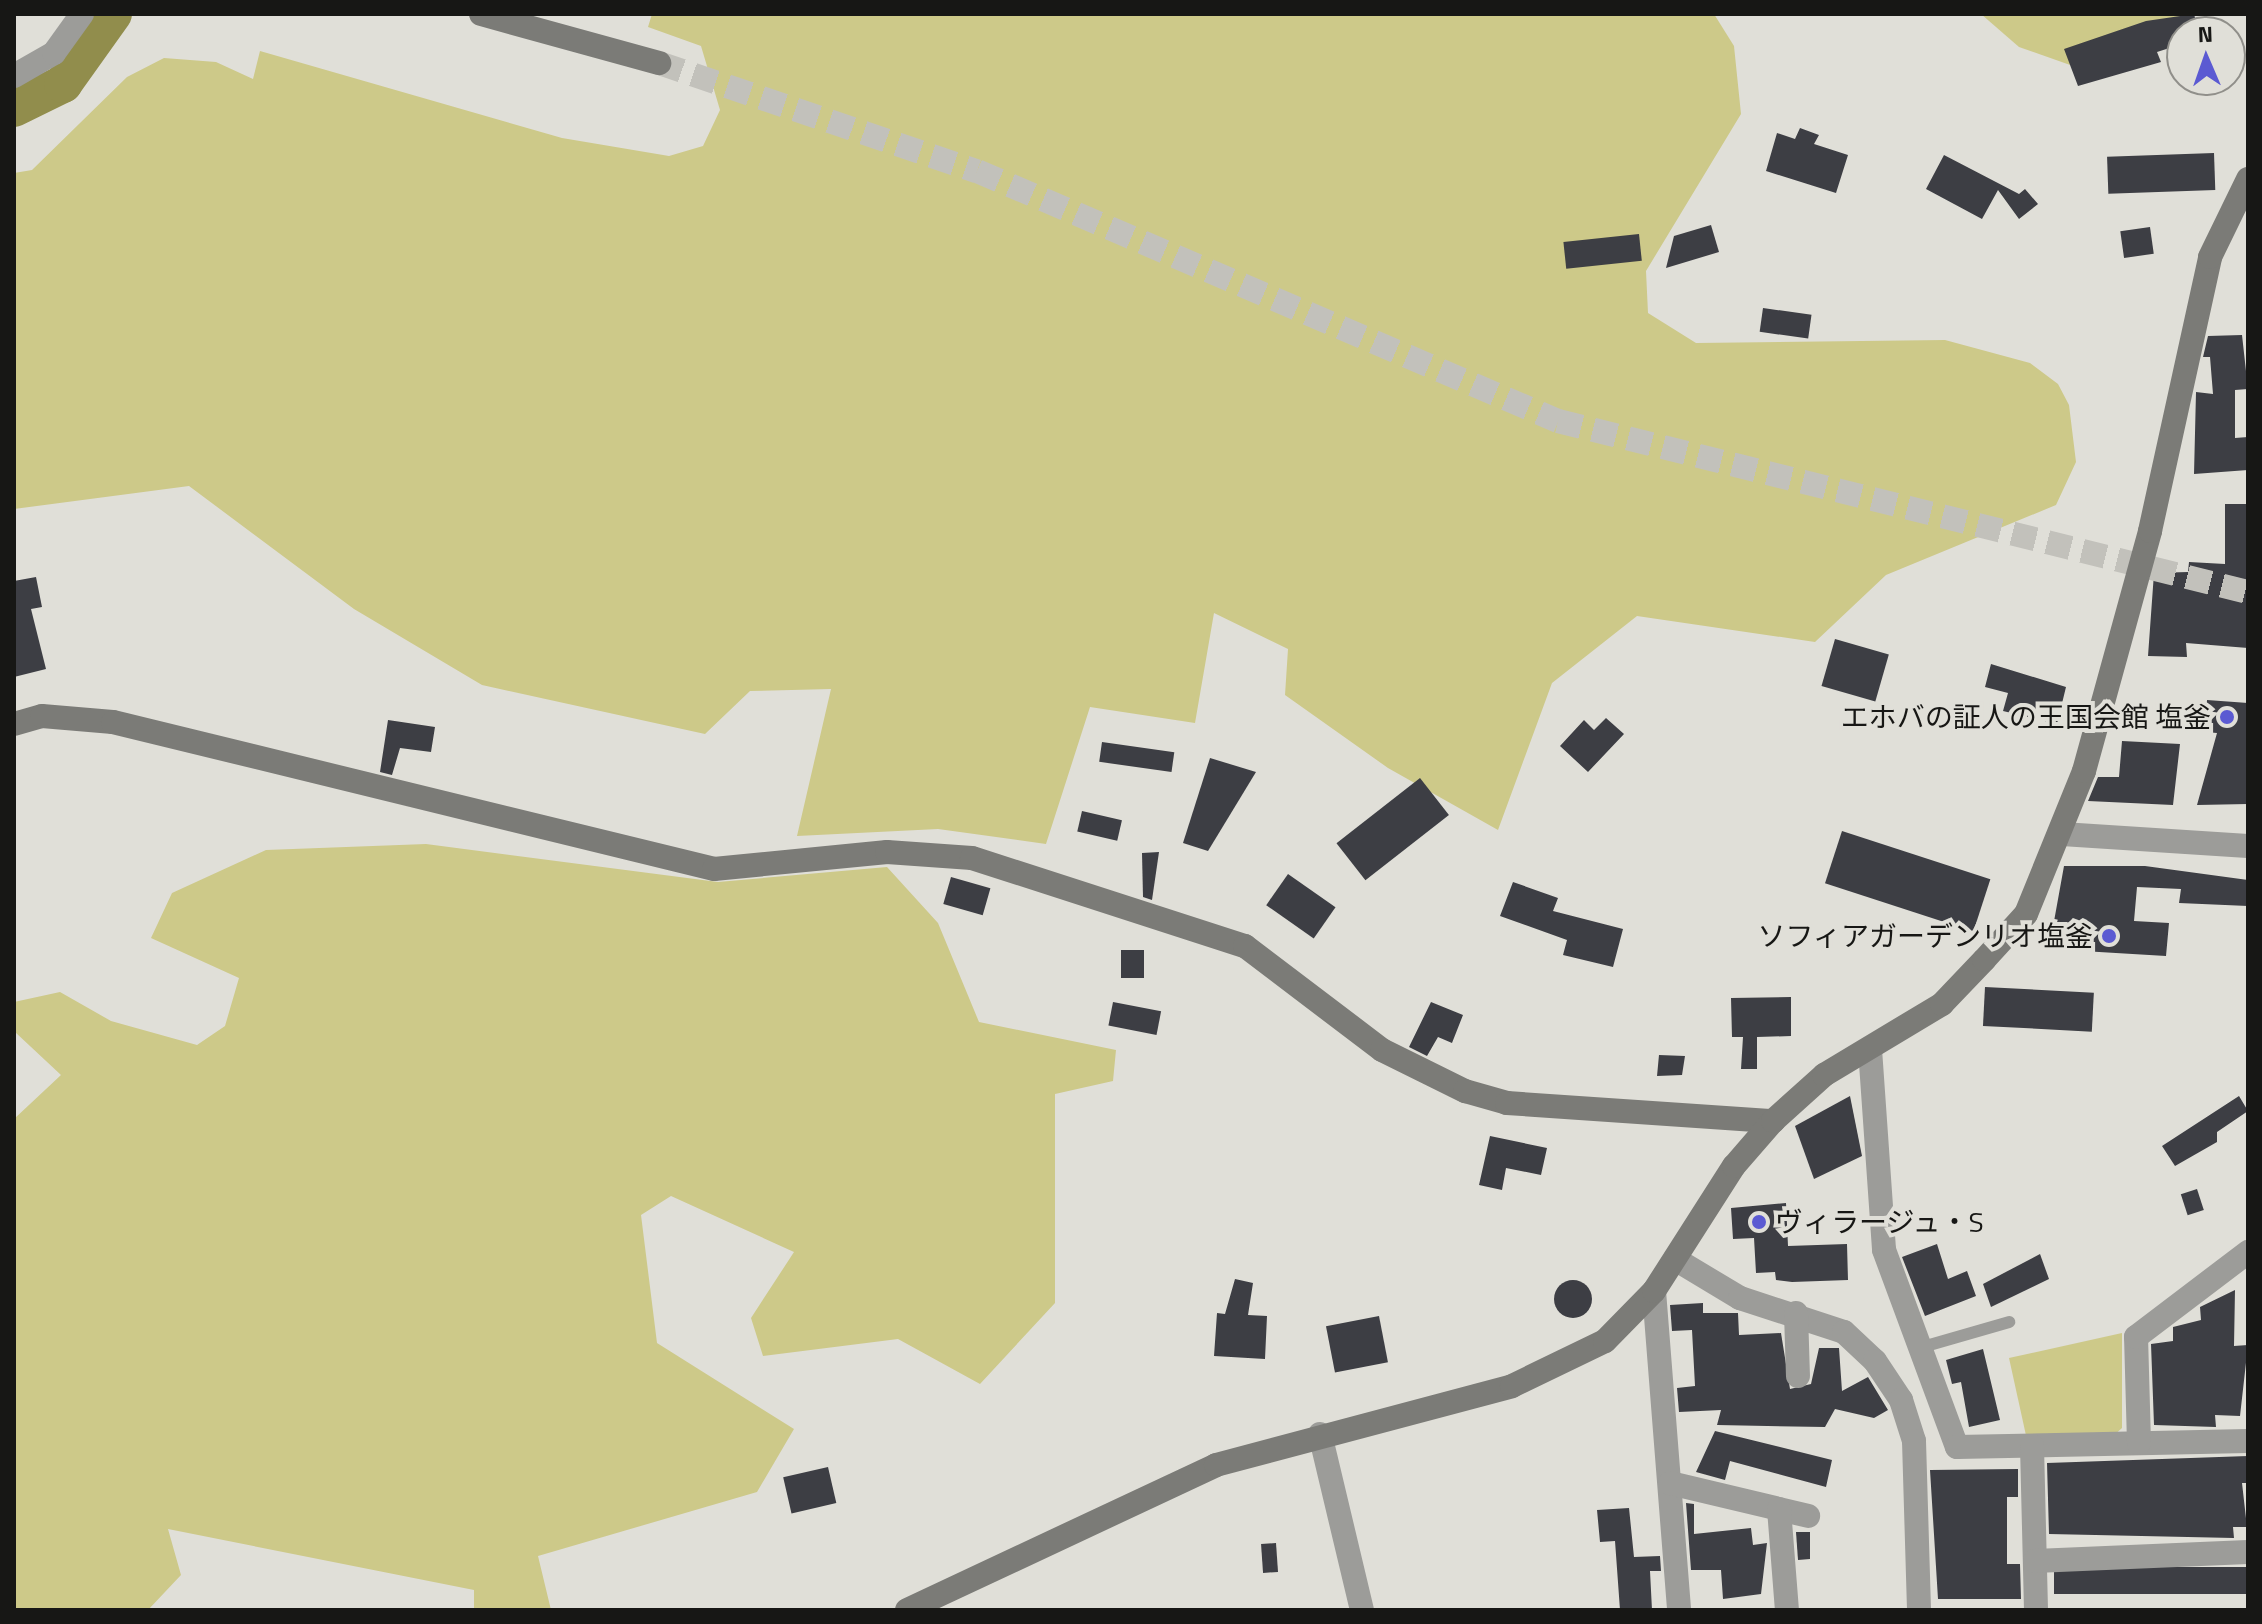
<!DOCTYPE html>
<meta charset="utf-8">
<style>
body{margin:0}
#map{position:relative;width:2262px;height:1624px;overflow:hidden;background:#e0dfd8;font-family:"Titillium Web","Noto Sans JP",sans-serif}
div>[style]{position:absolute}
.green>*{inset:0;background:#cdc989}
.river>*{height:38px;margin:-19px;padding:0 19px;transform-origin:19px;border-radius:19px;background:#918d4c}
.building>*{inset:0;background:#3d3e44;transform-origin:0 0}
.round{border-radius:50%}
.secondary-tunnel>*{height:24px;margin-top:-12px;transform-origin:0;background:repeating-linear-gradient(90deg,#c2c1bb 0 24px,transparent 0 36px)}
.lane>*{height:12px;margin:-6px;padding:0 6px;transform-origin:6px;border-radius:6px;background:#9c9c99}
.street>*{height:24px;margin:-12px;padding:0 12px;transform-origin:12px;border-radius:12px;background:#9c9c99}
.secondary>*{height:24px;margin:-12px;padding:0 12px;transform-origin:12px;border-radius:12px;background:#7b7b77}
.dots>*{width:22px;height:22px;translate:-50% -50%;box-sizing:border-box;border:4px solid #e0dfd8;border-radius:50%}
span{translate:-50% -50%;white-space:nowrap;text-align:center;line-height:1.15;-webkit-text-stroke:8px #e0dfd8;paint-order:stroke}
.poi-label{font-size:28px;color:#171715}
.right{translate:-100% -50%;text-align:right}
.left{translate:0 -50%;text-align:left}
.frame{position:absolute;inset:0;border:16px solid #171715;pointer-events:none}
.north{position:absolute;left:2166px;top:16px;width:80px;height:80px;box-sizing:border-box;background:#e0dfd8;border:2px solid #908f8a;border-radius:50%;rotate:358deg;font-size:22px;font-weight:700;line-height:32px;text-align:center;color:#171715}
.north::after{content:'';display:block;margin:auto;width:28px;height:36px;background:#5b5ad2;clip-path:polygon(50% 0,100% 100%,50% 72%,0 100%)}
</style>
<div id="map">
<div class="green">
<div style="clip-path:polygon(652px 14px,1714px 14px,1734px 46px,1741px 114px,1646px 271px,1648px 313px,1696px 343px,1945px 340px,2030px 363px,2058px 384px,2069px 405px,2076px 462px,2056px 505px,1886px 575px,1815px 642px,1637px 616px,1552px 683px,1498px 830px,1388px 768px,1285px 695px,1288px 649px,1214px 613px,1195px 723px,1090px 707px,1046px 844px,938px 829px,797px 836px,831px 689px,750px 691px,705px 734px,482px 685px,354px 609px,189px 486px,14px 509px,14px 173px,32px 170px,127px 77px,164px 58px,216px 62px,253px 79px,260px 51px,562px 138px,669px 156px,703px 146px,720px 110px,701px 46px,648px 27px)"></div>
<div style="clip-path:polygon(1981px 14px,2188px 14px,2131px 58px,2073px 66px,2019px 47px)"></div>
<div style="clip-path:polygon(426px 844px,718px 882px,887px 867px,938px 923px,979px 1022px,1116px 1050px,1113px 1081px,1055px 1094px,1055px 1303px,980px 1384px,898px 1339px,763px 1356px,751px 1318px,794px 1252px,671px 1196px,641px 1215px,657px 1343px,794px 1429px,757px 1492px,538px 1556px,551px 1610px,474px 1610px,474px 1590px,168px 1529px,181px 1575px,148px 1610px,14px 1610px,14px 1119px,61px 1075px,15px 1032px,14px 1002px,60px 992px,111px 1021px,197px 1045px,225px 1026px,239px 978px,151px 938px,172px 893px,266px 850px)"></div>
<div style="clip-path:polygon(2122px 1333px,2122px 1428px,2112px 1437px,2027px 1440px,2009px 1358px)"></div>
</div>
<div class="river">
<div style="left:14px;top:108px;width:55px;rotate:-26.1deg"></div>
<div style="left:63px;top:84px;width:86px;rotate:-54.5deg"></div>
</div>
<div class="building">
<div style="clip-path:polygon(2194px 14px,2199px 32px,2182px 32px,2182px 44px,2157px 52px,2161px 62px,2078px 86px,2064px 49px,2146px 21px)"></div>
<div style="clip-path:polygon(1800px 128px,1819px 135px,1814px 144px,1848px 155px,1836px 193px,1766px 171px,1777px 133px,1795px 139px)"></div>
<div style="left:2214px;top:153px;width:37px;height:107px;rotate:88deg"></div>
<div style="clip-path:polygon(1944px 155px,2019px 194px,2025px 189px,2038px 204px,2019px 219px,1998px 190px,1982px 219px,1926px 189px)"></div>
<div style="clip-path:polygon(1711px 225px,1719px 252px,1666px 268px,1674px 236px)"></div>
<div style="left:2150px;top:227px;width:27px;height:30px;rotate:82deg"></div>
<div style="left:1639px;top:234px;width:27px;height:76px;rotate:84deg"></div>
<div style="left:1763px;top:308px;width:49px;height:24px;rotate:8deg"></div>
<div style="clip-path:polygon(2242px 335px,2248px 389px,2235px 390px,2235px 438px,2248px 437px,2248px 470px,2194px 474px,2196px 392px,2213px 394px,2210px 357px,2203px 357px,2208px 336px)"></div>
<div style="clip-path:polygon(2225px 504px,2248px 504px,2248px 648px,2186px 643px,2187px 657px,2148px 656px,2154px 573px,2188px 572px,2189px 562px,2225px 564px)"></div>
<div style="clip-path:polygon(36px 577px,42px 607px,31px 609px,46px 669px,14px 677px,14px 581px)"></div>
<div style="left:1835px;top:639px;width:56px;height:49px;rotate:16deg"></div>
<div style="clip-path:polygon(1991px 664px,2066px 687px,2057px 724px,2003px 711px,2008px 693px,1985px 687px)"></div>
<div style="clip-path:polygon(2207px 700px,2248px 703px,2248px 804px,2197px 805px,2217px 733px,2205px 732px)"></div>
<div style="clip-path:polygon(1606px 718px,1624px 734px,1588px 772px,1560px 746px,1584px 720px,1594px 730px)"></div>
<div style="clip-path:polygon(388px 720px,435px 727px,431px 752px,400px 748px,392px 775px,380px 772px)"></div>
<div style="clip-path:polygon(2122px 741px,2180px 744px,2173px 805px,2088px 801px,2098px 777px,2119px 777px)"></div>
<div style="left:1102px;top:742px;width:73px;height:20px;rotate:8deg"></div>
<div style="clip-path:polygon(1210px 758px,1256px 772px,1208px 851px,1183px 843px)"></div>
<div style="left:1420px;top:778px;width:47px;height:106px;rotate:52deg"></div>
<div style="left:1082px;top:811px;width:41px;height:21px;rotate:13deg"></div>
<div style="left:1842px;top:831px;width:156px;height:55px;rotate:18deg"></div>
<div style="clip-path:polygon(1159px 852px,1152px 900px,1143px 897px,1142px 853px)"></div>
<div style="clip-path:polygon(2064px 866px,2145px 866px,2248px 880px,2248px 906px,2179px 903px,2181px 889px,2137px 887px,2134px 921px,2169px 923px,2166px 956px,2049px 949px)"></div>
<div style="left:1288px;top:874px;width:58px;height:38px;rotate:35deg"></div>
<div style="left:951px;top:877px;width:41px;height:28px;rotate:16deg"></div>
<div style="clip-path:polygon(1513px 882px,1558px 898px,1553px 911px,1623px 929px,1613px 967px,1563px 955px,1567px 940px,1500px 916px)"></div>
<div style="left:1121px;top:950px;width:23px;height:28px"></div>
<div style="left:1985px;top:987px;width:109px;height:39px;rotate:3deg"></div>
<div style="clip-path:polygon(1791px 997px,1791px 1036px,1757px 1037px,1757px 1069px,1741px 1069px,1743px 1037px,1732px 1037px,1731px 998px)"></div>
<div style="left:1113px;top:1002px;width:49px;height:24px;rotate:11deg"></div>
<div style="clip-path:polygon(1431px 1002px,1463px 1015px,1452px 1043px,1438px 1037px,1427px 1056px,1409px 1047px)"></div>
<div style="clip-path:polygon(1659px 1055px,1685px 1056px,1682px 1075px,1657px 1076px)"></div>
<div style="clip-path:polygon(1850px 1096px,1862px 1156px,1814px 1179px,1795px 1126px)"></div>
<div style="clip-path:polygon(2239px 1096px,2248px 1111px,2217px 1132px,2217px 1142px,2175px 1166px,2162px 1146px)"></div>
<div style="clip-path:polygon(1490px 1136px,1547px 1148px,1541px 1175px,1506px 1168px,1502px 1190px,1479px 1185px)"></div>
<div style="left:2197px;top:1189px;width:22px;height:17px;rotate:72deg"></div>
<div style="clip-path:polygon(1786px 1203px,1788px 1246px,1847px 1244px,1848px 1280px,1792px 1282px,1776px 1280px,1775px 1272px,1756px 1273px,1754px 1238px,1733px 1239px,1731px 1208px)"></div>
<div style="clip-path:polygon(1937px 1244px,1948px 1279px,1967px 1271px,1976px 1296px,1925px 1316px,1902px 1257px)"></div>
<div style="clip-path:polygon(2040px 1254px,2049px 1279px,1991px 1307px,1983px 1284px)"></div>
<div style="clip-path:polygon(1235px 1279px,1253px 1283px,1248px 1315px,1267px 1316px,1265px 1359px,1214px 1356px,1217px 1313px,1225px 1314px)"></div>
<div class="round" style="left:1554px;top:1280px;width:38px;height:38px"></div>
<div style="clip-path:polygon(2235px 1290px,2234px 1346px,2248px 1345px,2240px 1416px,2215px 1415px,2216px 1427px,2154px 1425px,2151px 1344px,2173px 1341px,2173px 1327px,2201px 1320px,2200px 1307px)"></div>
<div style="clip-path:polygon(1703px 1303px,1703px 1313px,1738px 1313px,1739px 1335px,1781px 1333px,1790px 1389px,1811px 1384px,1819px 1348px,1839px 1348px,1842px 1391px,1868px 1377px,1888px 1410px,1874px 1418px,1835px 1409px,1825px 1427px,1717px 1425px,1721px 1410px,1679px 1412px,1677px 1388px,1695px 1386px,1692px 1330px,1672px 1331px,1670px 1305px)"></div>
<div style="left:1379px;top:1316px;width:47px;height:54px;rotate:79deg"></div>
<div style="clip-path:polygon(1983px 1349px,2000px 1420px,1969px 1427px,1961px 1382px,1952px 1384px,1946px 1360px)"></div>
<div style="clip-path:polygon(1715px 1431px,1832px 1460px,1826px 1487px,1730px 1461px,1725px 1480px,1696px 1472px)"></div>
<div style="clip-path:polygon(2248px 1456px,2248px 1483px,2242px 1483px,2247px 1527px,2233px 1527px,2234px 1538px,2049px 1534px,2047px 1463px)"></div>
<div style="left:828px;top:1467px;width:37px;height:46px;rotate:77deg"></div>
<div style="clip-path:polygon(2018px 1469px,2018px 1497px,2007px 1497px,2007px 1564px,2020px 1564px,2021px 1599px,1938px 1599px,1930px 1470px)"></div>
<div style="clip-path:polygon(1686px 1503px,1694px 1504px,1694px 1534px,1751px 1528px,1753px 1545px,1767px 1543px,1761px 1594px,1723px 1599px,1721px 1570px,1691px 1570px)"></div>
<div style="clip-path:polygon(1629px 1508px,1634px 1557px,1660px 1556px,1661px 1571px,1650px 1571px,1652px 1610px,1620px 1610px,1615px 1541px,1600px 1542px,1597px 1510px)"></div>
<div style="clip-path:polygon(1796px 1532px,1810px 1532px,1810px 1559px,1798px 1560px)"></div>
<div style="left:1276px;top:1543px;width:29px;height:15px;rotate:86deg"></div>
<div style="left:2248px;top:1567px;width:27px;height:194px;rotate:90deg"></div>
</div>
<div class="secondary-tunnel">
<div style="left:659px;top:63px;width:336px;rotate:18.8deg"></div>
<div style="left:977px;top:171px;width:633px;rotate:23.28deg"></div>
<div style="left:1558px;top:421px;width:711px;rotate:13.92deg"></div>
</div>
<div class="lane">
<div style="left:1919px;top:1348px;width:94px;rotate:-16.1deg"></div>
</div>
<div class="street">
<div style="left:14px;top:76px;width:46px;rotate:-29.9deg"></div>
<div style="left:54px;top:53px;width:48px;rotate:-54.3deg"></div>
<div style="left:2062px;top:834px;width:186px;rotate:3.7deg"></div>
<div style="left:1870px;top:1049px;width:201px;rotate:86deg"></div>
<div style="left:1884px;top:1250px;width:210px;rotate:69.7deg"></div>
<div style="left:1957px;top:1447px;width:291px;rotate:-1.2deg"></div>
<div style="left:1675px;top:1259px;width:76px;rotate:31deg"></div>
<div style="left:1740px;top:1298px;width:109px;rotate:18.1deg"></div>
<div style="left:1844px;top:1332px;width:42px;rotate:43.1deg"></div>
<div style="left:1875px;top:1361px;width:47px;rotate:56.3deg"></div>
<div style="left:1901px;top:1400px;width:43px;rotate:72.4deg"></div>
<div style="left:1914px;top:1441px;width:169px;rotate:88.3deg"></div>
<div style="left:1654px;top:1291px;width:320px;rotate:85.5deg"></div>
<div style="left:1796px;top:1313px;width:63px;rotate:88.2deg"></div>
<div style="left:1320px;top:1434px;width:181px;rotate:76.6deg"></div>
<div style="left:2139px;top:1443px;width:106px;rotate:-91.6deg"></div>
<div style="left:2136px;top:1337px;width:141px;rotate:-37.2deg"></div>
<div style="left:2032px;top:1446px;width:164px;rotate:88.6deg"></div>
<div style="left:1670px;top:1483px;width:142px;rotate:13.4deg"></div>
<div style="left:1779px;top:1509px;width:101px;rotate:85.5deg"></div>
<div style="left:2035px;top:1561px;width:213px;rotate:-2.4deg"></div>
</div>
<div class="secondary">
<div style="left:481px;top:14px;width:185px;rotate:15.4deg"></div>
<div style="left:14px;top:724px;width:29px;rotate:-16deg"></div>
<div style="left:42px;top:716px;width:71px;rotate:4.8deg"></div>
<div style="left:113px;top:722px;width:619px;rotate:13.74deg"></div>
<div style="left:714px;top:869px;width:174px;rotate:-5.6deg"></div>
<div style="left:887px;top:852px;width:85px;rotate:4deg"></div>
<div style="left:972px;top:858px;width:287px;rotate:17.9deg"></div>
<div style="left:1245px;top:946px;width:172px;rotate:37.2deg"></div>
<div style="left:1382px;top:1050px;width:93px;rotate:26.3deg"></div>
<div style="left:1465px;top:1091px;width:44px;rotate:15.9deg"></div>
<div style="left:1507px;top:1103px;width:267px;rotate:3.9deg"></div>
<div style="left:907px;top:1610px;width:341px;rotate:-25.1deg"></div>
<div style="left:1216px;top:1465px;width:306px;rotate:-14.9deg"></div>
<div style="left:1512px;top:1386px;width:103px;rotate:-25.8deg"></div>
<div style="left:1605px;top:1341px;width:70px;rotate:-45.6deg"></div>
<div style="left:1654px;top:1291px;width:148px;rotate:-57.4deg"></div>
<div style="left:1734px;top:1166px;width:60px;rotate:-49.1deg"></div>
<div style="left:1773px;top:1121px;width:69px;rotate:-42deg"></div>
<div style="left:1824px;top:1075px;width:138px;rotate:-31deg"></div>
<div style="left:1942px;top:1004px;width:61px;rotate:-46.3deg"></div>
<div style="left:1984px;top:960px;width:62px;rotate:-47.6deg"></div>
<div style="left:2026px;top:914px;width:154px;rotate:-67.9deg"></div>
<div style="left:2084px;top:771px;width:249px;rotate:-74.6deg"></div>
<div style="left:2150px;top:531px;width:280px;rotate:-77.6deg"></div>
<div style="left:2210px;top:257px;width:87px;rotate:-64deg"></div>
</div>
<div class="dots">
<div style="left:2227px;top:717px;background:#5b5ad2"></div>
<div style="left:2109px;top:936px;background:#5b5ad2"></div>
<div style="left:1759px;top:1222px;background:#5b5ad2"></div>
</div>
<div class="poi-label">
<span class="right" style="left:2211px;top:717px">エホバの証人の王国会館 塩釜</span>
<span class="right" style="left:2093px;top:936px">ソフィアガーデンリオ塩釜</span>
<span class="left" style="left:1775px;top:1222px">ヴィラージュ・S</span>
</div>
<div class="frame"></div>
<div class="north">N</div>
</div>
